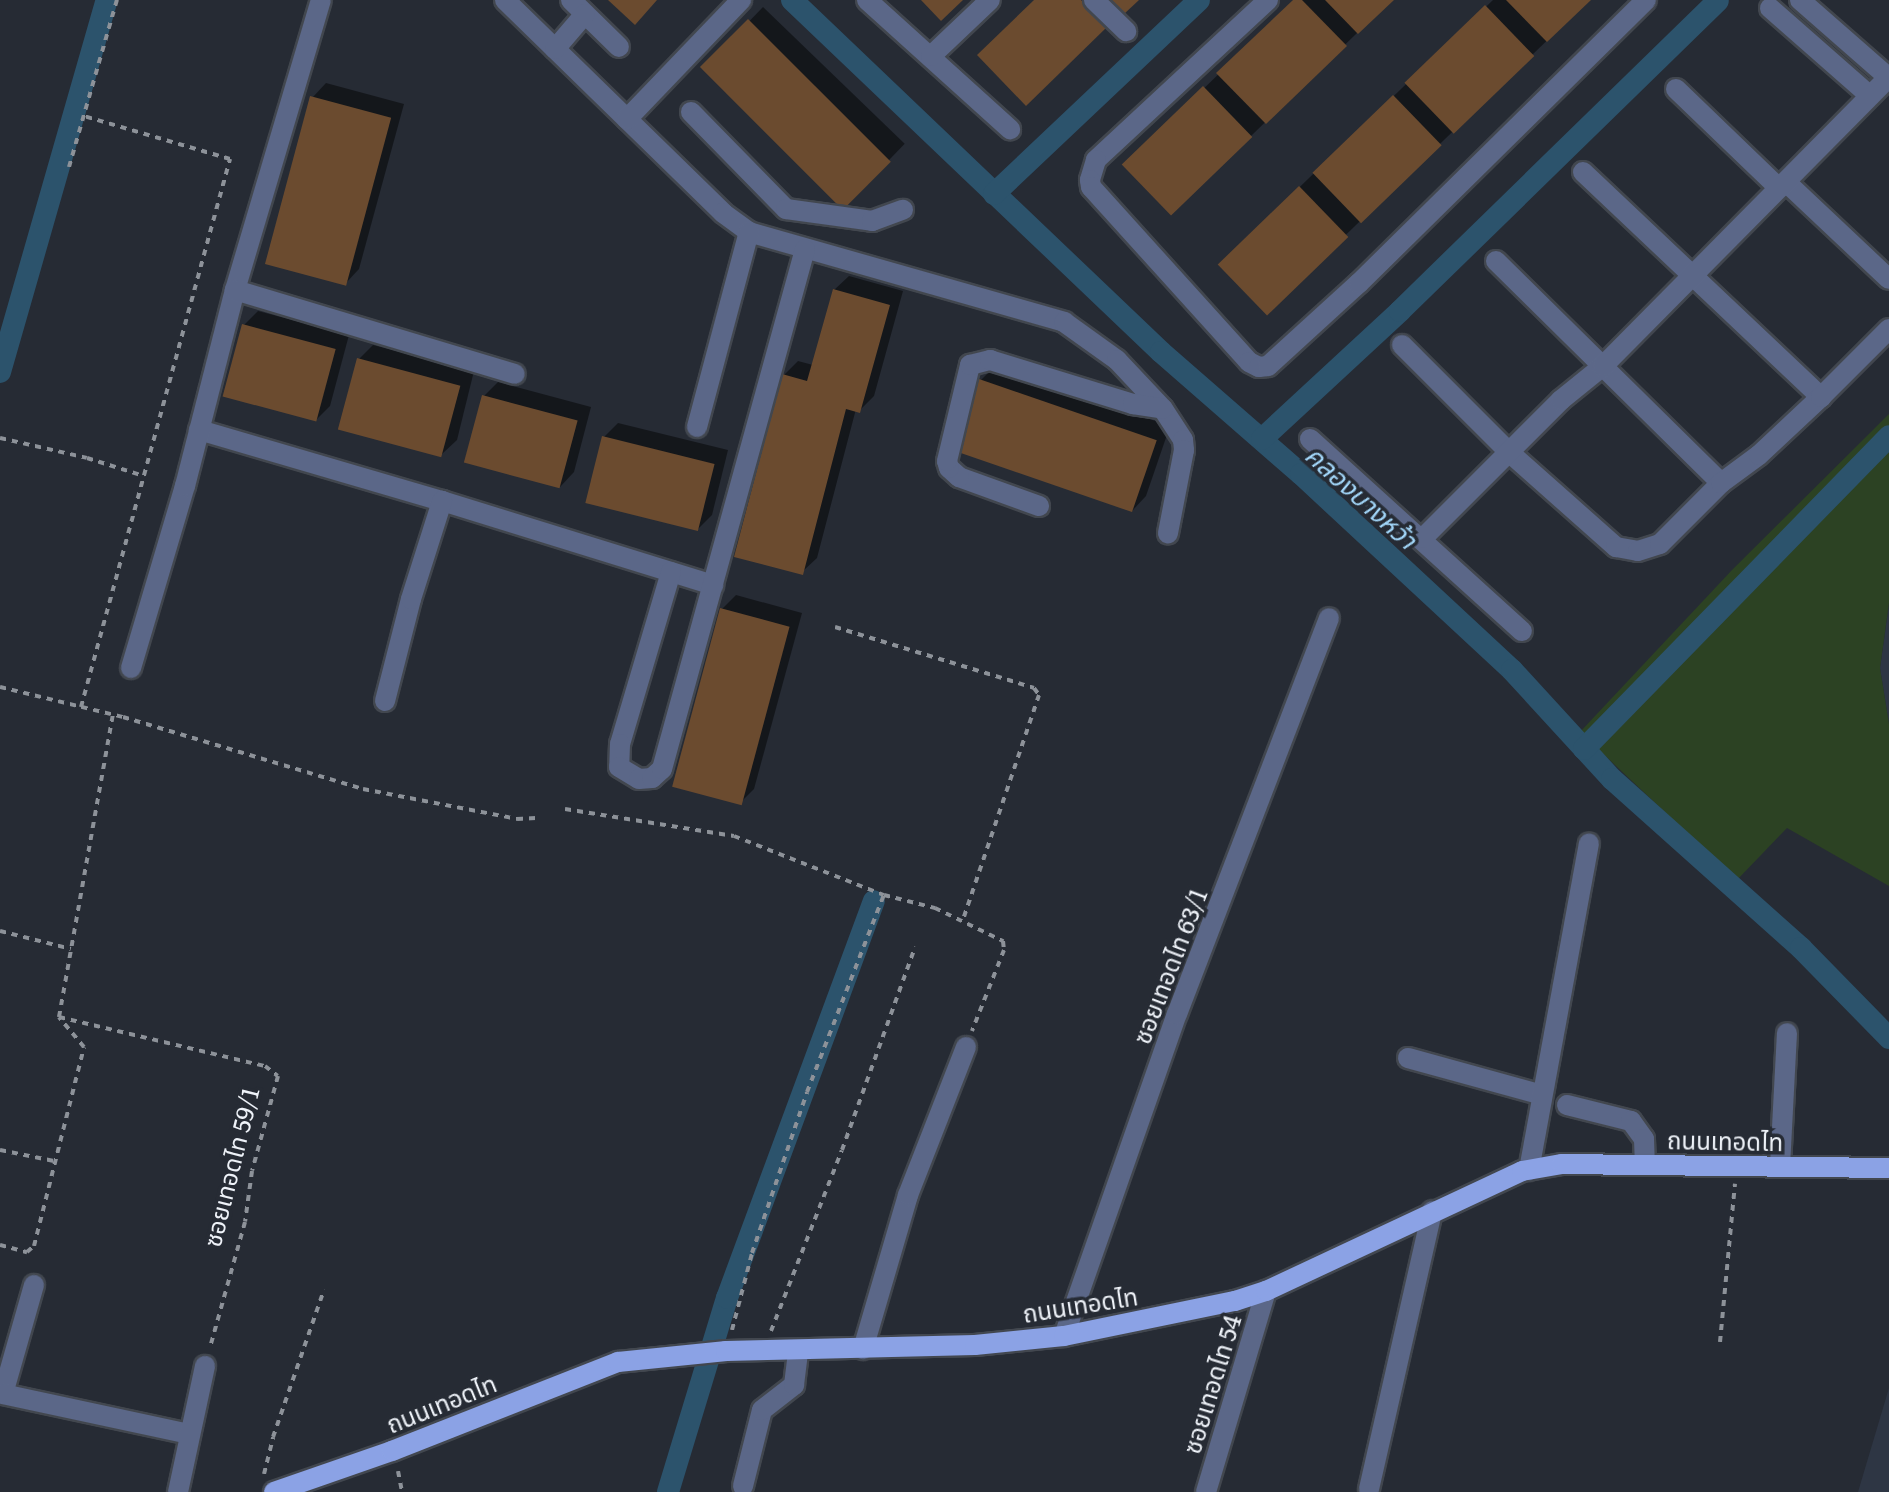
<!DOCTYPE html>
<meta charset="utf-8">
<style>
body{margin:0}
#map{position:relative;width:1889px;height:1492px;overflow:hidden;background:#262b34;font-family:Literata,"Noto Sans Thai",serif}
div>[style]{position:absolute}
.built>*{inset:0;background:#2e3644}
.green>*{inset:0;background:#2c4223}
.shadow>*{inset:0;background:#0007;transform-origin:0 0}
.canal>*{height:22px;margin:-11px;padding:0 11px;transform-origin:11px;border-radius:11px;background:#2c536c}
.building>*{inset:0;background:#6b4b2f;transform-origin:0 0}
.path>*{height:4px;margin-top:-2px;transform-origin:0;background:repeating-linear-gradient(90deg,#8d9299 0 6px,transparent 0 12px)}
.roads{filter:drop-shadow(2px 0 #42474f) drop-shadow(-2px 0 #42474f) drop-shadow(0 2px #42474f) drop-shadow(0 -2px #42474f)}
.minor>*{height:20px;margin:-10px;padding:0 10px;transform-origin:10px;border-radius:10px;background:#5b6788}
.major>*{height:20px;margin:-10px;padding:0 10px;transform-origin:10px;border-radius:10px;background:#8ba2e5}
span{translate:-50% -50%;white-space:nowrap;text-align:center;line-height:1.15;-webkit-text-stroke:7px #262b34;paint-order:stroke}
.street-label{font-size:24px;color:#eef2f8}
.water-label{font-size:26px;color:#a3d7fa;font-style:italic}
</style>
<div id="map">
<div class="built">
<div style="clip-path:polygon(1889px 604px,1889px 724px,1880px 668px)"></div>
<div style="clip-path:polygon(1889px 1388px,1889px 1492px,1858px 1492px)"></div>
</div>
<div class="green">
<div style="clip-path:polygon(1889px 414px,1889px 603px,1880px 668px,1889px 724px,1889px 886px,1787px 828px,1737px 880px,1580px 732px,1732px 570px)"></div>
</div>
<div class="shadow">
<div style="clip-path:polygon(1295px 0,1391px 0,1251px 136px,1125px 165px)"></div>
<div style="clip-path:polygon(1493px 0,1589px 0,1267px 311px,1220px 264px)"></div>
<div style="left:763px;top:7px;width:197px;height:85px;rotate:44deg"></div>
<div style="clip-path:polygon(326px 83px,404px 104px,359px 269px,345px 284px,312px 98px)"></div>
<div style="clip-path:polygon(849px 276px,903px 291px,874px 396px,860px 410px,856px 409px,817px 558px,802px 572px,784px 375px,798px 361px,813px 365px,834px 290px)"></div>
<div style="clip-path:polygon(258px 311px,349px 335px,330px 406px,316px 420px,244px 325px)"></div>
<div style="clip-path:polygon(373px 345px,474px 371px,457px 440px,442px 454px,359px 359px)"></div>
<div style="clip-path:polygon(995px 366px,1170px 426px,1146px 496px,1132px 511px,981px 380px)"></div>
<div style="clip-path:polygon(498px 382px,591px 407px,574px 472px,560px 487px,484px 396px)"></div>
<div style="clip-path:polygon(618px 423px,728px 450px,712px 515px,698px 529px,604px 437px)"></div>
<div style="clip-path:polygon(736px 595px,802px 613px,754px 789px,740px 803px,722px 609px)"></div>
</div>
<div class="canal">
<div style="left:792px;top:0;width:510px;rotate:43.65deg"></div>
<div style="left:1161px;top:352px;width:186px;rotate:41.1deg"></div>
<div style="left:1301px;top:474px;width:288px;rotate:42.9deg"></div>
<div style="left:1512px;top:670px;width:148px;rotate:47.5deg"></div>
<div style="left:1612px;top:779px;width:254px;rotate:41.8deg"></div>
<div style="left:1801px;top:948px;width:126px;rotate:45.6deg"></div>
<div style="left:994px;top:194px;width:282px;rotate:-43.4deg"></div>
<div style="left:0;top:372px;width:387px;rotate:-74deg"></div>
<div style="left:1262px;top:439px;width:188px;rotate:-42.8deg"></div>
<div style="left:1400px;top:311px;width:444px;rotate:-44.3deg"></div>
<div style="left:1584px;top:749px;width:437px;rotate:-45.7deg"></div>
<div style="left:668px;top:1492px;width:203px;rotate:-73.1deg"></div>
<div style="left:727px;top:1298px;width:423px;rotate:-69.7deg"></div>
</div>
<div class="building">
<div style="clip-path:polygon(608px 0,657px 0,635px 25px)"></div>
<div style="clip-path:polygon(921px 0,963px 0,941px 21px)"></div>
<div style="clip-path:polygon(1034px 0,1081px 0,1107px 27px,1026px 106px,977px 55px)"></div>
<div style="clip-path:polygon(1109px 0,1139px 0,1123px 15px)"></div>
<div style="clip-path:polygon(1293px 0,1302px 0,1347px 46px,1266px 124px,1216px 73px)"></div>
<div style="clip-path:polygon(1325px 0,1394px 0,1358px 34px)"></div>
<div style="clip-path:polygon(1506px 0,1591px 0,1547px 42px)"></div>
<div style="left:1485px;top:5px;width:71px;height:112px;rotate:46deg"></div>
<div style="left:748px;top:19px;width:202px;height:68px;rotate:45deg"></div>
<div style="left:1203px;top:86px;width:71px;height:113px;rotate:46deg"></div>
<div style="left:1393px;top:95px;width:70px;height:112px;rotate:46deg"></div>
<div style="left:310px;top:96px;width:84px;height:174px;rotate:15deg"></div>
<div style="left:1299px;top:186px;width:71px;height:113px;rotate:46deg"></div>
<div style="clip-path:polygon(833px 289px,890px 305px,860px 413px,846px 409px,803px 575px,734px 557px,782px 374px,807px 381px)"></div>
<div style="left:242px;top:324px;width:97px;height:75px;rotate:15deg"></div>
<div style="left:357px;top:358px;width:107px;height:74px;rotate:15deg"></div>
<div style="left:979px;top:379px;width:188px;height:76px;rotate:19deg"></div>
<div style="left:482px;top:395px;width:99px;height:70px;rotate:15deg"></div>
<div style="left:602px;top:436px;width:116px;height:69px;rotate:14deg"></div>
<div style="left:720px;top:608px;width:72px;height:185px;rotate:15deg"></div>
</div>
<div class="path">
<div style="left:69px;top:167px;width:174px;rotate:-74deg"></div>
<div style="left:0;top:438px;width:89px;rotate:12.9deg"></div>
<div style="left:87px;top:458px;width:60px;rotate:17.5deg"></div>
<div style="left:835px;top:627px;width:208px;rotate:17deg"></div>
<div style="left:1034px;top:688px;width:9px;rotate:54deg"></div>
<div style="left:1039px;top:695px;width:237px;rotate:108.7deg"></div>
<div style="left:0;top:687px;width:127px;rotate:13.7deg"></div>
<div style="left:123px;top:717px;width:251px;rotate:16.7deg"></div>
<div style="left:363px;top:789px;width:157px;rotate:11deg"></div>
<div style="left:517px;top:819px;width:19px;rotate:-3deg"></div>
<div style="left:81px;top:707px;width:568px;rotate:-74.79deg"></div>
<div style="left:230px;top:159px;width:152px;rotate:-163.6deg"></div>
<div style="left:565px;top:809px;width:171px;rotate:9.1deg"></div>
<div style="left:734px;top:836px;width:161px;rotate:21.5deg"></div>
<div style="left:884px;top:895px;width:53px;rotate:14.3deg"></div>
<div style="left:935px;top:908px;width:76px;rotate:25.9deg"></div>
<div style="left:1003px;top:941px;width:9px;rotate:84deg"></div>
<div style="left:1004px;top:950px;width:87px;rotate:111.6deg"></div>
<div style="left:0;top:931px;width:73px;rotate:14.2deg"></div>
<div style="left:59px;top:1017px;width:212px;rotate:13.4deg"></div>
<div style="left:265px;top:1066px;width:16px;rotate:38deg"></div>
<div style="left:278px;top:1076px;width:98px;rotate:105.3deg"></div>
<div style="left:252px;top:1171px;width:51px;rotate:97.8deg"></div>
<div style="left:245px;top:1222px;width:130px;rotate:105.6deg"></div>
<div style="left:0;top:1150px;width:55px;rotate:11.5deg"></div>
<div style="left:0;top:1245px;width:28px;rotate:15deg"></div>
<div style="left:27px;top:1252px;width:9px;rotate:-41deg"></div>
<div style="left:34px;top:1246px;width:205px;rotate:-75.9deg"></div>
<div style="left:84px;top:1047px;width:39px;rotate:-130deg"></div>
<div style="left:59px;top:1017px;width:308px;rotate:-79.9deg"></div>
<div style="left:732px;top:1330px;width:80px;rotate:-75.4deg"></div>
<div style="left:752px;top:1253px;width:170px;rotate:-71.1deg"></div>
<div style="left:807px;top:1092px;width:212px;rotate:-68.7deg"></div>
<div style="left:771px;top:1331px;width:194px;rotate:-68.6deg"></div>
<div style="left:842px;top:1150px;width:216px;rotate:-70.2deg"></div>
<div style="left:1720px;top:1342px;width:159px;rotate:-84.6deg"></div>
<div style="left:398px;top:1471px;width:21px;rotate:79deg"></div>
<div style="left:264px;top:1474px;width:38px;rotate:-76deg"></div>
<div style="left:273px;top:1437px;width:156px;rotate:-70.9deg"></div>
</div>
<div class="roads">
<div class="minor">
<div style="left:505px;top:0;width:305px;rotate:44.3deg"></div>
<div style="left:723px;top:213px;width:32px;rotate:36deg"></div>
<div style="left:749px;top:232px;width:328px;rotate:15.9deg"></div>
<div style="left:1064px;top:322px;width:65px;rotate:35.6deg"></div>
<div style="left:1117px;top:360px;width:67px;rotate:46.8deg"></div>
<div style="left:1163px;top:409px;width:37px;rotate:57deg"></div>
<div style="left:1183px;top:440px;width:10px;rotate:84deg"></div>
<div style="left:1184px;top:450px;width:85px;rotate:100.9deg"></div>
<div style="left:571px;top:0;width:67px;rotate:44.4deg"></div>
<div style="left:867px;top:0;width:193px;rotate:42.1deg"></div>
<div style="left:1094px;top:0;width:45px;rotate:44.1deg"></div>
<div style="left:1268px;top:0;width:235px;rotate:137.1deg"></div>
<div style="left:1096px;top:160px;width:21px;rotate:107deg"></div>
<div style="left:1090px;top:180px;width:7px;rotate:82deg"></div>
<div style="left:1091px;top:187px;width:236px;rotate:47.9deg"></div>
<div style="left:1249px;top:362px;width:11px;rotate:27deg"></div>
<div style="left:1259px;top:367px;width:9px;rotate:-6deg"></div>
<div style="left:1268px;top:366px;width:123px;rotate:-42.4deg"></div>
<div style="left:1359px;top:283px;width:403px;rotate:-44.6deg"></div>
<div style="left:1800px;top:0;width:118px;rotate:41.2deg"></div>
<div style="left:1770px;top:8px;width:133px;rotate:41.3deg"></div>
<div style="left:555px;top:49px;width:46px;rotate:-49.4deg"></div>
<div style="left:931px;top:56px;width:81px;rotate:-43.5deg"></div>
<div style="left:1676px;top:89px;width:143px;rotate:43.9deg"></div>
<div style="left:691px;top:112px;width:136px;rotate:45.6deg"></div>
<div style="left:786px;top:209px;width:87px;rotate:7.9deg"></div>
<div style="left:872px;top:221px;width:33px;rotate:-20deg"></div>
<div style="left:627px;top:119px;width:165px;rotate:-46.2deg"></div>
<div style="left:1583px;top:172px;width:328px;rotate:43.4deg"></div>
<div style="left:1786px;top:182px;width:141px;rotate:43.3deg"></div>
<div style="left:1496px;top:261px;width:316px;rotate:44.6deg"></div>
<div style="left:235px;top:290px;width:302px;rotate:-73.5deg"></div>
<div style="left:1402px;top:345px;width:153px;rotate:45deg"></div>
<div style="left:1510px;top:453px;width:142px;rotate:41.6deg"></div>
<div style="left:1616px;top:547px;width:22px;rotate:10deg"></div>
<div style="left:1638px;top:551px;width:23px;rotate:-18deg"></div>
<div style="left:1660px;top:544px;width:86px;rotate:-45deg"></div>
<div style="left:1721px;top:483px;width:47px;rotate:-36.4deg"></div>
<div style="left:1759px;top:455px;width:85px;rotate:-43.1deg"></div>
<div style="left:1821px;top:397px;width:96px;rotate:-45deg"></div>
<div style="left:697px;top:427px;width:202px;rotate:-75.1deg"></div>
<div style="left:199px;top:430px;width:253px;rotate:16.3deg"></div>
<div style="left:442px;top:501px;width:284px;rotate:17.2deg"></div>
<div style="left:1310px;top:439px;width:286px;rotate:42.2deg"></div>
<div style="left:1039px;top:506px;width:85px;rotate:-160.1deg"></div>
<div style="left:959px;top:477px;width:13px;rotate:-138deg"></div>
<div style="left:949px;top:468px;width:7px;rotate:-106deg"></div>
<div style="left:947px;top:461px;width:99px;rotate:-76.5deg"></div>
<div style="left:970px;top:365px;width:21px;rotate:-14deg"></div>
<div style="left:990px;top:360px;width:150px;rotate:17.1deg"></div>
<div style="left:1133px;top:404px;width:30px;rotate:9deg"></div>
<div style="left:1423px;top:538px;width:195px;rotate:-45deg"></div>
<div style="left:1561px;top:400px;width:54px;rotate:-39deg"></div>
<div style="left:1603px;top:366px;width:407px;rotate:-45.3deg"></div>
<div style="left:671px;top:572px;width:179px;rotate:106.5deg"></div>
<div style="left:620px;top:744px;width:23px;rotate:92deg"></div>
<div style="left:619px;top:767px;width:23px;rotate:31deg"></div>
<div style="left:639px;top:779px;width:13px;rotate:-4deg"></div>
<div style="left:652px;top:778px;width:13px;rotate:-42deg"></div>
<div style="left:662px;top:769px;width:539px;rotate:-74.62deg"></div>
<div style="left:131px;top:668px;width:190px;rotate:-73.5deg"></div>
<div style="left:185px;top:486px;width:202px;rotate:-75.7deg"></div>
<div style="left:235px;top:290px;width:292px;rotate:16.7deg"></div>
<div style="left:385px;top:701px;width:105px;rotate:-75.7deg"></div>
<div style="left:411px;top:599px;width:103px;rotate:-72.4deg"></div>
<div style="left:1408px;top:1058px;width:139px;rotate:15.4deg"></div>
<div style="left:1567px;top:1105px;width:66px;rotate:14deg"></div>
<div style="left:1631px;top:1121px;width:22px;rotate:54deg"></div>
<div style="left:1644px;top:1139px;width:26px;rotate:88deg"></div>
<div style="left:1780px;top:1166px;width:133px;rotate:-87deg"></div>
<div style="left:1529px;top:1170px;width:332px;rotate:-79.6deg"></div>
<div style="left:34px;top:1285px;width:113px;rotate:105.9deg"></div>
<div style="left:3px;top:1394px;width:190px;rotate:12.1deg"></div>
<div style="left:1064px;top:1336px;width:341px;rotate:-70.7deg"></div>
<div style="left:1177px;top:1014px;width:424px;rotate:-69deg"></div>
<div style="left:863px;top:1349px;width:160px;rotate:-73.7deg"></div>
<div style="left:908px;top:1195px;width:159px;rotate:-68.6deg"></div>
<div style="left:743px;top:1486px;width:78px;rotate:-76deg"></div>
<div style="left:762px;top:1410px;width:41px;rotate:-38deg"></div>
<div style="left:794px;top:1385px;width:34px;rotate:-83deg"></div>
<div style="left:1369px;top:1489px;width:285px;rotate:-77.2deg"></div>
<div style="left:178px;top:1492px;width:129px;rotate:-77.9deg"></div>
<div style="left:1206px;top:1492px;width:210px;rotate:-73.4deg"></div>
</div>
<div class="major">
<div style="left:274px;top:1492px;width:125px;rotate:-19.2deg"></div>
<div style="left:392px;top:1451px;width:243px;rotate:-21.5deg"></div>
<div style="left:618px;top:1362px;width:109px;rotate:-5.8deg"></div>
<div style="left:726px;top:1351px;width:249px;rotate:-1.4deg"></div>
<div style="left:975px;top:1345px;width:89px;rotate:-5.8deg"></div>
<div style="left:1064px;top:1336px;width:175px;rotate:-11.6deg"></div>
<div style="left:1235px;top:1301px;width:33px;rotate:-18deg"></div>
<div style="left:1266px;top:1291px;width:283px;rotate:-25.1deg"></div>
<div style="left:1522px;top:1171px;width:41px;rotate:-9.9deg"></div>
<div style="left:1562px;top:1164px;width:327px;rotate:0.7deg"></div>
</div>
</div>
<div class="street-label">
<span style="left:1169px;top:966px;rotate:-69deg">ซอยเทอดไท 63/1</span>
<span style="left:1725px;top:1140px;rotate:1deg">ถนนเทอดไท</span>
<span style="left:230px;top:1167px;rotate:-76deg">ซอยเทอดไท 59/1</span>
<span style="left:1080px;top:1304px;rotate:-9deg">ถนนเทอดไท</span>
<span style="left:1211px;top:1384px;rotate:-73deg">ซอยเทอดไท 54</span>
<span style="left:441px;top:1403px;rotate:-22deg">ถนนเทอดไท</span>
</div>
<div class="water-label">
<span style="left:1362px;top:496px;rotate:42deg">คลองบางหว้า</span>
</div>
</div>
